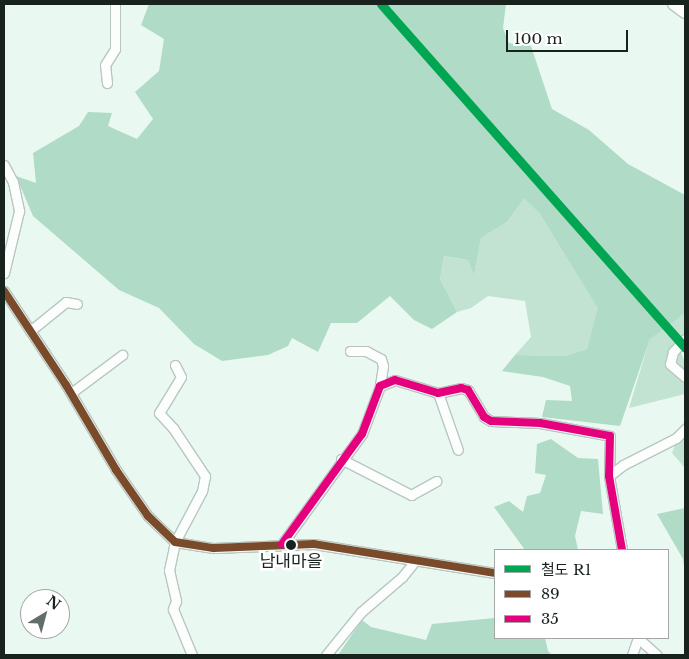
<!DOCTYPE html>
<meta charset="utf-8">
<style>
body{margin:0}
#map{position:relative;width:689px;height:659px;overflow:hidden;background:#e9f9f1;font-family:"Libre Baskerville","Noto Sans KR",serif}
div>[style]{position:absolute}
.green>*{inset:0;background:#c2e3d2}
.forest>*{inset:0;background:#b0dbc6}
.roads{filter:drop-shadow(1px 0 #b9c6c0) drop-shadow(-1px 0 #b9c6c0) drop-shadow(0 1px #b9c6c0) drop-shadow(0 -1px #b9c6c0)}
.minor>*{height:9px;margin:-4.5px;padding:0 4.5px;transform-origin:4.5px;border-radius:4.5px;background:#fcfefd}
.highway>*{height:12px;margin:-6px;padding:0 6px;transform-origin:6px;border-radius:6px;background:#fcfefd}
.bus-1>*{height:8px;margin:-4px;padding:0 4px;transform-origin:4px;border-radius:4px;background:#7a4b2a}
.bus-2>*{height:8px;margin:-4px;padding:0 4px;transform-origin:4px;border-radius:4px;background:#e5007d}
.rail-1>*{height:9px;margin:-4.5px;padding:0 4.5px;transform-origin:4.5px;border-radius:4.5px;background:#00a651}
.dots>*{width:14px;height:14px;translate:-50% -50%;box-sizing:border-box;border:2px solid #fff;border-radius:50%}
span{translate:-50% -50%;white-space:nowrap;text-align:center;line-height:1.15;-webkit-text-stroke:5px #fff;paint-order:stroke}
.bus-label{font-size:17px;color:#19231e}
.frame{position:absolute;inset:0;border:5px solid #19231e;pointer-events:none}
.legend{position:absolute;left:494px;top:549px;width:175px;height:90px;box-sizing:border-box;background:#fff;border:1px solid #a3a7a5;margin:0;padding:6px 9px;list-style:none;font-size:15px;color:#19231e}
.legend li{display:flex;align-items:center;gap:10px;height:25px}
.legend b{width:25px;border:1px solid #a3a7a5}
.north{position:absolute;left:20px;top:589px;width:50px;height:50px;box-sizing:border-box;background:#fff;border:1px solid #a3a7a5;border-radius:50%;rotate:37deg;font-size:14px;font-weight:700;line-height:20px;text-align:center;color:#19231e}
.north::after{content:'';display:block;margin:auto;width:18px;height:22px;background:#626e68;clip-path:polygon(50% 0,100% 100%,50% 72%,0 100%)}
.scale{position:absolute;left:506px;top:30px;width:122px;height:22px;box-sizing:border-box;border:2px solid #19231e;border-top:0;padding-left:6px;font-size:15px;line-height:18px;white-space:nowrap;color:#19231e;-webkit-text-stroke:4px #fff;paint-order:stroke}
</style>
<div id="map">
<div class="green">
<div style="clip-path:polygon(524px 197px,540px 214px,599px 308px,587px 349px,565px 356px,515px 355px,531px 337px,525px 301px,488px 296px,471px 308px,457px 312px,440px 279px,444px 256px,468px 260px,474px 274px,481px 238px,507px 222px)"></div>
<div style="clip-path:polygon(685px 313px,685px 350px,681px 352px,685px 363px,685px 394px,629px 408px,650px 338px)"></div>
<div style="clip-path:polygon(685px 419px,685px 468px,672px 453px)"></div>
</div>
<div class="forest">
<div style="clip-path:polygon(149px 4px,506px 4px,503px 28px,509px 43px,531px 46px,552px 109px,589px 130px,628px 164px,685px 195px,685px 313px,650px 339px,620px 426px,542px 417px,546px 400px,572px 401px,570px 386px,543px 377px,502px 371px,515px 355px,565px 356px,587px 349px,598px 308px,540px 214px,524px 198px,507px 222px,481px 238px,474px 275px,468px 260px,444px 256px,440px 279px,457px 312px,432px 329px,414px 320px,390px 296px,357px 323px,331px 323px,318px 352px,292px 338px,288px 346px,268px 355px,222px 361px,194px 344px,159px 308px,119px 290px,33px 216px,16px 176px,36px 183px,33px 153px,79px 126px,88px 112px,112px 113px,108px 126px,137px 139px,153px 119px,135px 92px,159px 71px,164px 39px,141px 25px)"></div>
<div style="clip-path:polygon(551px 439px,578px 458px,598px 459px,603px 514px,581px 511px,575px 536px,578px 550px,525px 550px,494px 507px,509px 501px,523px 512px,527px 496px,540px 493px,546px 475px,535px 473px,537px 444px)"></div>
<div style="clip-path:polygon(685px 508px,685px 575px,683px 559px,657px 514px)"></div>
<div style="clip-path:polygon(495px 618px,495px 638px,545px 638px,548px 651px,552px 655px,338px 655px,362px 620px,371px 627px,426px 640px,432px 624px)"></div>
</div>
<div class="roads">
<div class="minor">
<div style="left:107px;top:83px;width:18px;rotate:-96deg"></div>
<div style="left:105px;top:65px;width:19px;rotate:-58deg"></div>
<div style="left:115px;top:49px;width:45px;rotate:-90deg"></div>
<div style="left:4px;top:165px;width:19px;rotate:62deg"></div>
<div style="left:13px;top:182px;width:30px;rotate:78deg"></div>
<div style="left:19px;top:211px;width:64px;rotate:103.6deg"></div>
<div style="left:4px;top:291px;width:113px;rotate:56.6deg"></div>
<div style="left:66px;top:385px;width:99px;rotate:59.5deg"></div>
<div style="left:116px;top:470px;width:56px;rotate:55.2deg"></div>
<div style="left:148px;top:516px;width:37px;rotate:44deg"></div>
<div style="left:175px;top:542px;width:39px;rotate:9deg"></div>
<div style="left:214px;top:548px;width:100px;rotate:-2.3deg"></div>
<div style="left:314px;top:544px;width:183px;rotate:9.1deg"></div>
<div style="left:30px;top:331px;width:46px;rotate:-38.9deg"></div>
<div style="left:66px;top:302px;width:11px;rotate:10deg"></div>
<div style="left:685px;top:339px;width:18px;rotate:133deg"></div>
<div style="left:673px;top:352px;width:12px;rotate:104deg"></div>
<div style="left:670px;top:364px;width:20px;rotate:41deg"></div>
<div style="left:350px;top:351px;width:16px"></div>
<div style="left:366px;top:351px;width:17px;rotate:28deg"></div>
<div style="left:381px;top:359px;width:7px;rotate:74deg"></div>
<div style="left:383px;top:366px;width:20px;rotate:99deg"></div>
<div style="left:175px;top:365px;width:13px;rotate:63deg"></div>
<div style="left:181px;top:377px;width:42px;rotate:121.4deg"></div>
<div style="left:159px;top:413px;width:21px;rotate:47deg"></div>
<div style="left:173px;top:428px;width:58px;rotate:56.3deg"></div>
<div style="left:205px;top:476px;width:15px;rotate:101deg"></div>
<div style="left:202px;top:491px;width:58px;rotate:117.9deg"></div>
<div style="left:175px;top:542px;width:29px;rotate:102deg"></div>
<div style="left:169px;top:570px;width:32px;rotate:77deg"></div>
<div style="left:176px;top:601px;width:9px;rotate:111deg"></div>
<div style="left:173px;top:609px;width:50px;rotate:67.6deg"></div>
<div style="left:71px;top:393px;width:64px;rotate:-36.7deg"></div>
<div style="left:438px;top:393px;width:60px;rotate:70.7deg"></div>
<div style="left:341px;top:459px;width:79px;rotate:27.2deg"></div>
<div style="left:411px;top:495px;width:29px;rotate:-29deg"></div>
<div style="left:609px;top:476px;width:18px;rotate:-38deg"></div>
<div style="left:623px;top:465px;width:59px;rotate:-27deg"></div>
<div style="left:676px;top:438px;width:13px;rotate:-45deg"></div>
<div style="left:282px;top:544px;width:136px;rotate:-54deg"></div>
<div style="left:362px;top:434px;width:51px;rotate:-69.4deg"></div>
<div style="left:380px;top:386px;width:16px;rotate:-22deg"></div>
<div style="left:395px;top:380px;width:45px;rotate:16.8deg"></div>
<div style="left:438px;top:393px;width:24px;rotate:-12deg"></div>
<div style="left:461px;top:388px;width:7px;rotate:16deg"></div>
<div style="left:468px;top:390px;width:31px;rotate:59deg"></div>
<div style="left:484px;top:417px;width:8px;rotate:30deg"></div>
<div style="left:491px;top:421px;width:49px;rotate:2.3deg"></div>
<div style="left:540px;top:423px;width:71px;rotate:10.5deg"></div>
<div style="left:610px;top:436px;width:40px;rotate:91.4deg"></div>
<div style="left:609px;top:476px;width:75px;rotate:80deg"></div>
<div style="left:326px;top:655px;width:55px;rotate:-50.9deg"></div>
<div style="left:361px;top:612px;width:54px;rotate:-40.5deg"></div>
<div style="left:402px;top:577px;width:21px;rotate:-51deg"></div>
<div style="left:632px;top:655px;width:18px;rotate:-71deg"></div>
<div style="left:638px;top:638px;width:25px;rotate:42deg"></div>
</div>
<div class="highway">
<div style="left:674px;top:4px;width:14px;rotate:36deg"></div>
</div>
</div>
<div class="bus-1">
<div style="left:4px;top:291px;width:113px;rotate:56.6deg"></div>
<div style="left:66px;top:385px;width:99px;rotate:59.5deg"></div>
<div style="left:116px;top:470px;width:56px;rotate:55.2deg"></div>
<div style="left:148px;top:516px;width:37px;rotate:44deg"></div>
<div style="left:175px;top:542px;width:39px;rotate:9deg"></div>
<div style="left:214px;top:548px;width:100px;rotate:-2.3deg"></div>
<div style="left:314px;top:544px;width:183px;rotate:9.1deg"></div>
</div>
<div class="bus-2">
<div style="left:282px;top:544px;width:136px;rotate:-54deg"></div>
<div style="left:362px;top:434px;width:51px;rotate:-69.4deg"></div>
<div style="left:380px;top:386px;width:16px;rotate:-22deg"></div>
<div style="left:395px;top:380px;width:45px;rotate:16.8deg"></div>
<div style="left:438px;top:393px;width:24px;rotate:-12deg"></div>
<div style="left:461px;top:388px;width:7px;rotate:16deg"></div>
<div style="left:468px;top:390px;width:31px;rotate:59deg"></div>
<div style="left:484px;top:417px;width:8px;rotate:30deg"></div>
<div style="left:491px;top:421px;width:49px;rotate:2.3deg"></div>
<div style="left:540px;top:423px;width:71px;rotate:10.5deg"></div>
<div style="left:610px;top:436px;width:40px;rotate:91.4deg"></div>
<div style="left:609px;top:476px;width:75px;rotate:80deg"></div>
</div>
<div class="rail-1">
<div style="left:381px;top:4px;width:459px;rotate:48.5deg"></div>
</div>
<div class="dots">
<div style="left:291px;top:545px;background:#19231e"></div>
</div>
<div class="bus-label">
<span style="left:291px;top:562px">남내마을</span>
</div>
<div class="frame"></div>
<ul class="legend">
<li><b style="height:6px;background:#00a651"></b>철도 R1</li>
<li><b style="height:6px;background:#7a4b2a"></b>89</li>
<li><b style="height:6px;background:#e5007d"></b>35</li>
</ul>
<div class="north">N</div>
<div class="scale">100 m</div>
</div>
